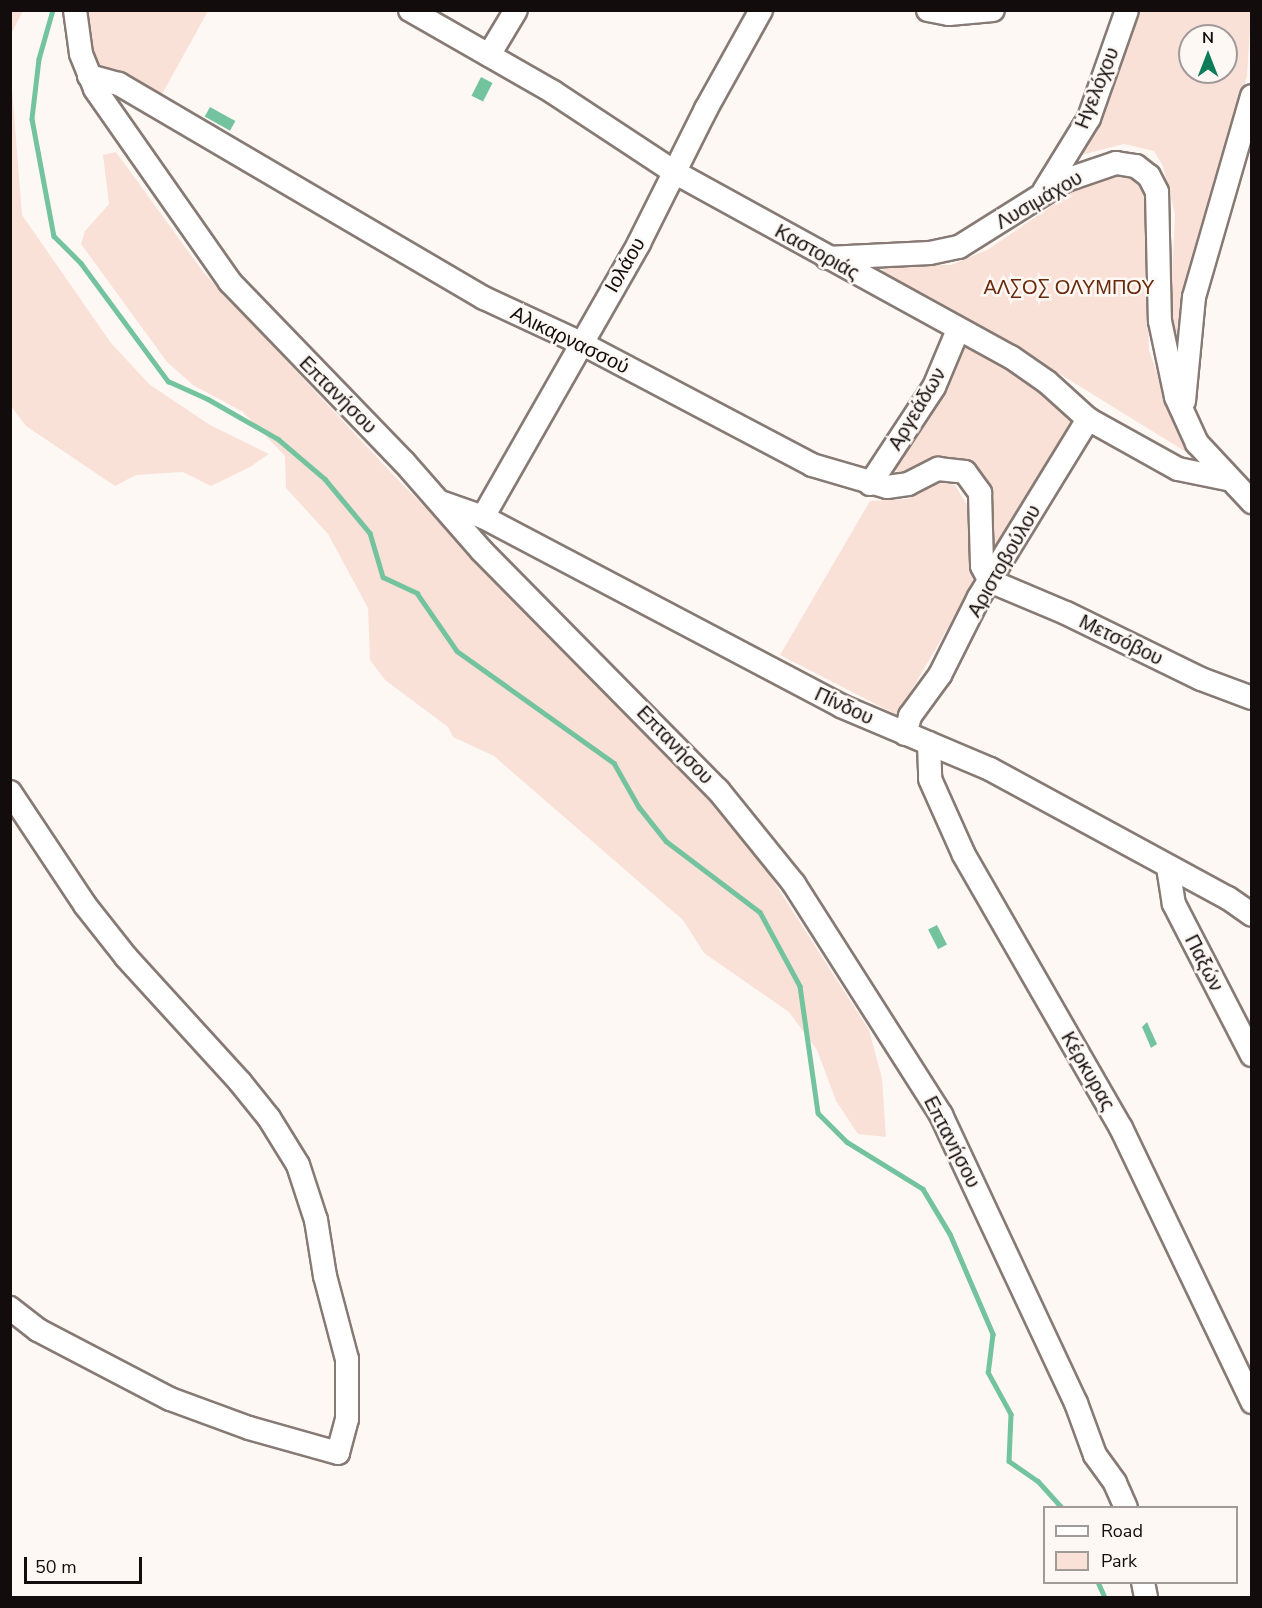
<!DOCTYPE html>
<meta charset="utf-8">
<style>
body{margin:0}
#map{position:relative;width:1262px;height:1608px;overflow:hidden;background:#fef8f5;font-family:"Nunito Sans",sans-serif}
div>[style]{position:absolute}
.green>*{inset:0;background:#f9e1d7}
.water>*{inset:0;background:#74c39f;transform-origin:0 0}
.stream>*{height:4.5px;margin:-2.25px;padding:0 2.25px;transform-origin:2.25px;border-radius:2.25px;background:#74c39f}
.roads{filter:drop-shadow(2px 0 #877a74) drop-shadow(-2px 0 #877a74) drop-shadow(0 2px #877a74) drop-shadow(0 -2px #877a74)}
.minor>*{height:22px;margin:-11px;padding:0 11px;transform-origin:11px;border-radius:11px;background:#fff}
span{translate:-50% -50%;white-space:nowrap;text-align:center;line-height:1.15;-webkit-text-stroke:5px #fef8f5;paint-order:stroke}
.street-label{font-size:20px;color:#120d0c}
.park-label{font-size:20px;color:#692a0b}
.frame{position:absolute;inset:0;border:12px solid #120d0c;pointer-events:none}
.legend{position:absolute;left:1043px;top:1506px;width:195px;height:78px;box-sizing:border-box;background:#fef8f5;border:2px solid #a09a98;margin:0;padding:8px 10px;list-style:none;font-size:18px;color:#120d0c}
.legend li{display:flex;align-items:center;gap:12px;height:30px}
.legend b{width:30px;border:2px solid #a09a98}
.north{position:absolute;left:1178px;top:24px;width:60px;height:60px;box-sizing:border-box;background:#fef8f5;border:2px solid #a09a98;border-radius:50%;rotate:0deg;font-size:16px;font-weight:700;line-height:24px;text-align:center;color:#120d0c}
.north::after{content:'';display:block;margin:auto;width:21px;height:27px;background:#0e7c58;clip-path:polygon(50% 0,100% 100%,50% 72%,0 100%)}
.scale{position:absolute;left:24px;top:1557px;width:118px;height:27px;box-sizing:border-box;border:3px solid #120d0c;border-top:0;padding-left:8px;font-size:18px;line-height:21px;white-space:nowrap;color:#120d0c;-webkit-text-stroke:4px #fef8f5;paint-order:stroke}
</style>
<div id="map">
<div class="green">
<div style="clip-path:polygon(11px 10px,23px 11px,11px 34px,10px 11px)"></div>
<div style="clip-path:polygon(87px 11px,208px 11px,161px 96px,98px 64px,89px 47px)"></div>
<div style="clip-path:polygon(evenodd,1140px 11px,1251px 11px,1247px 76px,1193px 261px,1174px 352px,1171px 294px,1175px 214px,1163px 166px,1154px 151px,1124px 144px,1081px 155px,1140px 11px,1190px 36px,1226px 36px,1226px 72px,1190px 72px,1190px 36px)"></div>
<div style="clip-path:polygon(11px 76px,22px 215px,111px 343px,149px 384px,210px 425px,269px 454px,250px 467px,211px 486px,183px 472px,136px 475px,115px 486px,26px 426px,11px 406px)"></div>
<div style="clip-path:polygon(116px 152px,204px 273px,401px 483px,712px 797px,765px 868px,869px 1030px,882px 1078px,886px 1137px,858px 1134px,836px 1101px,817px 1050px,789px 1012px,704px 953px,683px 920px,494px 756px,453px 737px,448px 727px,385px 680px,370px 660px,368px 608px,328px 534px,286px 488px,285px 456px,243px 412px,193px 385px,167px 362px,81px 244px,85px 231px,109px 204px,103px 155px)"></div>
<div style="clip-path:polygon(1114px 174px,1130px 178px,1144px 191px,1149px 350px,1175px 425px,1199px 460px,1021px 350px,879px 272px,891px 265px,951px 265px,987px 250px,1086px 183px)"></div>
<div style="clip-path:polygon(966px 344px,1021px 376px,1075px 420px,992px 555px,992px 489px,975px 469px,962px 458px,943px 459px,901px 478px,894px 467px)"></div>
<div style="clip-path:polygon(937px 482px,955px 485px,969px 508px,973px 585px,897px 715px,780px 655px,870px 501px,908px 499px)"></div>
</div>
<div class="water">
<div style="left:481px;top:77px;width:13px;height:21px;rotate:27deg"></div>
<div style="left:210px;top:107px;width:29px;height:11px;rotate:29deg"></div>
<div style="left:937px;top:925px;width:22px;height:10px;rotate:63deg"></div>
<div style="clip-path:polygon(1147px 1022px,1157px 1044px,1151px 1048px,1142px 1027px)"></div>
</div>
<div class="stream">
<div style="left:53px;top:10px;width:51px;rotate:105.9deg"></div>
<div style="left:39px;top:59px;width:60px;rotate:96.7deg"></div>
<div style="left:32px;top:119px;width:119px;rotate:79.4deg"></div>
<div style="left:54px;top:236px;width:38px;rotate:45deg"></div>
<div style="left:81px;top:263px;width:147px;rotate:53.6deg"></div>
<div style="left:168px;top:381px;width:44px;rotate:24.2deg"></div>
<div style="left:208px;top:399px;width:81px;rotate:29.7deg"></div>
<div style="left:278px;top:439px;width:62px;rotate:40.4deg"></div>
<div style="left:325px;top:479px;width:70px;rotate:50.2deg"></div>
<div style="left:370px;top:533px;width:46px;rotate:73.5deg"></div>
<div style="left:383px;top:577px;width:38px;rotate:25deg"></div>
<div style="left:417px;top:593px;width:70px;rotate:55.4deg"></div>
<div style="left:457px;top:651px;width:193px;rotate:35.5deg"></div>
<div style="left:614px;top:763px;width:51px;rotate:60.4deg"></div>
<div style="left:639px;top:807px;width:43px;rotate:51.5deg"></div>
<div style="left:666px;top:841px;width:118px;rotate:37.1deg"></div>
<div style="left:760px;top:912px;width:84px;rotate:61.6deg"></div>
<div style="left:800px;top:986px;width:128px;rotate:81.9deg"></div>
<div style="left:818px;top:1113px;width:41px;rotate:45deg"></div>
<div style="left:847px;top:1142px;width:89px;rotate:31.7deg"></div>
<div style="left:923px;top:1189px;width:52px;rotate:59deg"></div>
<div style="left:950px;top:1234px;width:109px;rotate:66.7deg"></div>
<div style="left:993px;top:1334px;width:38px;rotate:97deg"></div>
<div style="left:988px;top:1372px;width:48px;rotate:61.3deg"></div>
<div style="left:1011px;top:1414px;width:47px;rotate:92.4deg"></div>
<div style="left:1009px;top:1461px;width:35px;rotate:35deg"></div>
<div style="left:1038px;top:1481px;width:36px;rotate:48deg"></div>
<div style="left:1098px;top:1582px;width:17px;rotate:66deg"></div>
</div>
<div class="roads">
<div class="minor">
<div style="left:75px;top:10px;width:44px;rotate:82.2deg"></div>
<div style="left:81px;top:54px;width:38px;rotate:68deg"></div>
<div style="left:95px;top:89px;width:236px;rotate:55deg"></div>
<div style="left:230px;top:282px;width:250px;rotate:46deg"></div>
<div style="left:404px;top:462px;width:118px;rotate:48.8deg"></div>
<div style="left:482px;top:551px;width:336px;rotate:45.4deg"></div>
<div style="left:718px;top:790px;width:121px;rotate:51deg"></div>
<div style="left:794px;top:884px;width:274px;rotate:57.5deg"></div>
<div style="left:941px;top:1115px;width:318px;rotate:64.9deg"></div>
<div style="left:1076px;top:1403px;width:55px;rotate:69.9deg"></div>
<div style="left:1095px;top:1455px;width:34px;rotate:54deg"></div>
<div style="left:1115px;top:1483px;width:27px;rotate:66deg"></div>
<div style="left:410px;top:10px;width:165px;rotate:29.8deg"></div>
<div style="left:553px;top:92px;width:147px;rotate:33.4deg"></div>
<div style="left:676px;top:173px;width:382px;rotate:28.8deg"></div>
<div style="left:1011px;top:357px;width:44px;rotate:34.8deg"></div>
<div style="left:1047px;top:382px;width:55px;rotate:42.1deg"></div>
<div style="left:1088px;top:419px;width:103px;rotate:29.1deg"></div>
<div style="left:1178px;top:469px;width:50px;rotate:11.5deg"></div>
<div style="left:928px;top:10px;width:21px;rotate:11deg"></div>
<div style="left:949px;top:14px;width:44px;rotate:-5.2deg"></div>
<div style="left:489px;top:55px;width:52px;rotate:-59deg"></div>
<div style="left:89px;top:76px;width:31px;rotate:15deg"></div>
<div style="left:119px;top:84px;width:423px;rotate:30.4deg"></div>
<div style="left:484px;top:298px;width:107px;rotate:24.9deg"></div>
<div style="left:581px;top:343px;width:261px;rotate:27.8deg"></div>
<div style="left:812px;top:465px;width:78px;rotate:16.3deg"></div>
<div style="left:887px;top:487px;width:21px;rotate:-8deg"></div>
<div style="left:908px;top:484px;width:34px;rotate:-27deg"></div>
<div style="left:938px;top:469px;width:27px;rotate:6deg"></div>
<div style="left:965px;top:472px;width:26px;rotate:54deg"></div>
<div style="left:980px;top:493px;width:73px;rotate:88.4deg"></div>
<div style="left:982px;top:566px;width:17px;rotate:62deg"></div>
<div style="left:990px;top:581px;width:82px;rotate:22.8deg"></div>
<div style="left:1066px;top:613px;width:150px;rotate:26.1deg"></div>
<div style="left:1201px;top:679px;width:54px;rotate:20.4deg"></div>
<div style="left:1044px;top:191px;width:86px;rotate:-58.3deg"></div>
<div style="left:1089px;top:118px;width:114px;rotate:-70.6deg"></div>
<div style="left:827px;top:258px;width:103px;rotate:-2.8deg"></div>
<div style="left:930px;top:253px;width:30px;rotate:-12deg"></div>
<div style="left:959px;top:247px;width:126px;rotate:-32.1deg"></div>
<div style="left:1066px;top:180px;width:53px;rotate:-18.8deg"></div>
<div style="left:1116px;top:163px;width:20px;rotate:9deg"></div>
<div style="left:1136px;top:166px;width:16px;rotate:38deg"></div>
<div style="left:1149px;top:176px;width:18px;rotate:63deg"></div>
<div style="left:1157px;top:192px;width:129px;rotate:88.7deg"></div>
<div style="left:1160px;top:321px;width:78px;rotate:78.1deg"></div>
<div style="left:1176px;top:397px;width:51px;rotate:65.5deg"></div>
<div style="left:1197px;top:443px;width:81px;rotate:47deg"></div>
<div style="left:1184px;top:401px;width:104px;rotate:-84.5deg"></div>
<div style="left:1194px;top:297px;width:209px;rotate:-73.9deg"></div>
<div style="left:870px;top:484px;width:116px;rotate:-56.6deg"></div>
<div style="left:934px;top:387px;width:62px;rotate:-67.2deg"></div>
<div style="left:440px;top:502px;width:46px;rotate:19.2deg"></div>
<div style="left:483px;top:517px;width:405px;rotate:27.8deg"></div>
<div style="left:841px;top:706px;width:162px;rotate:22.9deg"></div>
<div style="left:990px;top:769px;width:271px;rotate:28.5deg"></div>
<div style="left:1228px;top:898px;width:29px;rotate:35deg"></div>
<div style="left:483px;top:517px;width:315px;rotate:-60.3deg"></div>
<div style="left:639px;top:243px;width:150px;rotate:-63.4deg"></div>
<div style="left:706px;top:109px;width:113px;rotate:-60.9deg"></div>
<div style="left:905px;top:734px;width:19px;rotate:-74deg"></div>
<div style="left:910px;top:716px;width:51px;rotate:-53.8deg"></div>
<div style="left:940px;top:675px;width:87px;rotate:-63.4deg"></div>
<div style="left:979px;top:597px;width:209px;rotate:-58.5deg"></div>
<div style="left:929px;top:743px;width:36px;rotate:88deg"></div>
<div style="left:930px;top:779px;width:83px;rotate:65.9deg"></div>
<div style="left:964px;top:855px;width:315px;rotate:60.1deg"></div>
<div style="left:1121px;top:1128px;width:304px;rotate:64.4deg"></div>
<div style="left:10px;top:792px;width:136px;rotate:56.4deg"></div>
<div style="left:85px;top:905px;width:66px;rotate:51.7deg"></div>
<div style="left:126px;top:957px;width:169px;rotate:47.6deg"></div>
<div style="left:240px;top:1082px;width:46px;rotate:51.1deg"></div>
<div style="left:269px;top:1118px;width:55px;rotate:58.3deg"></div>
<div style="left:298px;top:1165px;width:58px;rotate:71.9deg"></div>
<div style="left:316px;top:1220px;width:57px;rotate:80.9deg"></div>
<div style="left:325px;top:1276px;width:86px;rotate:75.2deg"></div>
<div style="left:347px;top:1359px;width:60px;rotate:90deg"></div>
<div style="left:347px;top:1419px;width:35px;rotate:105deg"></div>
<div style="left:338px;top:1453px;width:92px;rotate:-164.3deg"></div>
<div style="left:249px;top:1428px;width:84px;rotate:-159.8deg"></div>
<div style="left:170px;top:1399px;width:149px;rotate:-152.4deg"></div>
<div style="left:38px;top:1330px;width:36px;rotate:-142deg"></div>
<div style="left:1168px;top:867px;width:37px;rotate:81deg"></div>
<div style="left:1174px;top:904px;width:170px;rotate:62.7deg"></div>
<div style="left:1143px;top:1582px;width:16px;rotate:79deg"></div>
</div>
</div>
<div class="street-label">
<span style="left:1097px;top:88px;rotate:-68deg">Ηγελόχου</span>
<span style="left:1039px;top:200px;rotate:-30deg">Λυσιμάχου</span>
<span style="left:817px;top:252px;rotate:29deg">Καστοριάς</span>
<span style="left:625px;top:265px;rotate:-60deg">Ιολάου</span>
<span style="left:570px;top:340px;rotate:26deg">Αλικαρνασσού</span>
<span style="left:338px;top:395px;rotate:45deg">Επτανήσου</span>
<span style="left:917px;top:409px;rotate:-59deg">Αργεάδων</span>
<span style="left:1004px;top:561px;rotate:-60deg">Αριστοβούλου</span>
<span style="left:1121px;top:640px;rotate:26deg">Μετσόβου</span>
<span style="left:844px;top:706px;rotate:25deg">Πίνδου</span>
<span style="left:675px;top:745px;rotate:46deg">Επτανήσου</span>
<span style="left:1204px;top:963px;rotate:63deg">Παξών</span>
<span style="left:1088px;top:1071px;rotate:60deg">Κέρκυρας</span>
<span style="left:952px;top:1142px;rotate:63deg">Επτανήσου</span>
</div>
<div class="park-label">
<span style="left:1069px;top:287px">ΑΛΣΟΣ ΟΛΥΜΠΟΥ</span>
</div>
<div class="frame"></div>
<ul class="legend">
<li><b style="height:8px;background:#fff"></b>Road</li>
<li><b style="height:16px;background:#f9e1d7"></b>Park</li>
</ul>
<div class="north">N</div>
<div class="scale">50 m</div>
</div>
